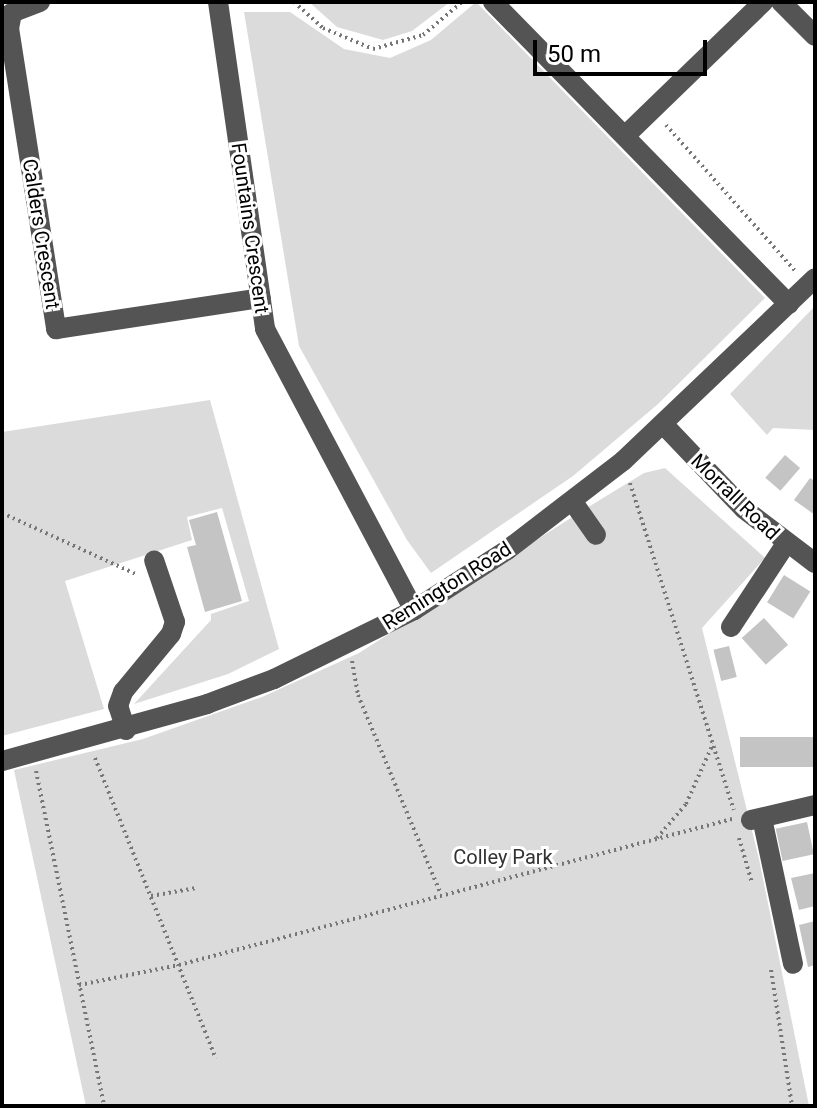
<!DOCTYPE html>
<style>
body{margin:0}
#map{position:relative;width:817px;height:1108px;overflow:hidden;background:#fff;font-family:Roboto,sans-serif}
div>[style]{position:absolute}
.green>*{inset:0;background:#dbdbdb}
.building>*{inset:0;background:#c4c4c4;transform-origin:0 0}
.path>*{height:4px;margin-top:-2px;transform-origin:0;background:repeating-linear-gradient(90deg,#767676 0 2px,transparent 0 6px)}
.minor>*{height:20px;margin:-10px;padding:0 10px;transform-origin:10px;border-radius:10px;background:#545454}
span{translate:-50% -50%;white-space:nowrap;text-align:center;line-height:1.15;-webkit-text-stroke:6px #fff;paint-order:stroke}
.street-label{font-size:20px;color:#000}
.park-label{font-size:20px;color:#323232}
.frame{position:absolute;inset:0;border:4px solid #000;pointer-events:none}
.scale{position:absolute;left:533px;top:40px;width:174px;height:36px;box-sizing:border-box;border:4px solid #000;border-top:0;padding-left:10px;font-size:24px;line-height:28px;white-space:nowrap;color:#000;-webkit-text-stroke:6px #fff;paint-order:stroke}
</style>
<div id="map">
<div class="green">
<div style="clip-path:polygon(309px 2px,450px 2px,412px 31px,383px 40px,337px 27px)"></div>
<div style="clip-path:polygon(476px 2px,765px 298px,658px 404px,573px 476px,431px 573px,407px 540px,299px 346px,244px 12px,290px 12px,344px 49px,390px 58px,431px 40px)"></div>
<div style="clip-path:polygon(815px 306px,815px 430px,773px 428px,767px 435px,730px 394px)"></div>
<div style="clip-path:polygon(210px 400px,279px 649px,228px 674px,134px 704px,211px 620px,211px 614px,249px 601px,222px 508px,187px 517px,192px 540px,65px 581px,104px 709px,2px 736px,2px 432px)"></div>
<div style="clip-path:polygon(665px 468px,765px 558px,702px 628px,759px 859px,809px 1106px,86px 1106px,14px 770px,143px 739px,262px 697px,359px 653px,585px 509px,644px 473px)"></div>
</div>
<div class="building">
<div style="left:785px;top:455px;width:20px;height:30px;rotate:41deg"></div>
<div style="clip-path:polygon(810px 478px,815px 481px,815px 515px,794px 500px)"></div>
<div style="clip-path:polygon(217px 512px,242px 601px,205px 612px,187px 547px,196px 545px,189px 520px)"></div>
<div style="left:784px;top:575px;width:31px;height:32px;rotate:32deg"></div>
<div style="left:764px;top:618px;width:36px;height:30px;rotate:48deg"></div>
<div style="left:729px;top:646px;width:32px;height:16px;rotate:76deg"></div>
<div style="left:815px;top:737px;width:30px;height:75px;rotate:90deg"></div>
<div style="left:807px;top:822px;width:33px;height:32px;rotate:78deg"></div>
<div style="clip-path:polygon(815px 873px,815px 906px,799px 910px,791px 878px)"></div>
<div style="clip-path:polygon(815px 921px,815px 965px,808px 967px,799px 925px)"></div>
</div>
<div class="path">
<div style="left:294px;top:2px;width:39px;rotate:42deg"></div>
<div style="left:323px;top:28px;width:54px;rotate:22.8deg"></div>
<div style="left:373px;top:49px;width:52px;rotate:-15.6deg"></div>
<div style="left:423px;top:35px;width:51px;rotate:-40.2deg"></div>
<div style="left:666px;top:125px;width:195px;rotate:48.5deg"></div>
<div style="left:630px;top:483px;width:343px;rotate:72.4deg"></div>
<div style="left:2px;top:513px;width:147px;rotate:24.5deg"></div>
<div style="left:352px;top:661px;width:35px;rotate:80deg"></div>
<div style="left:358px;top:695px;width:216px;rotate:67.4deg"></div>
<div style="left:95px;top:758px;width:324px;rotate:68.1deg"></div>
<div style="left:36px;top:771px;width:342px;rotate:78.5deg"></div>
<div style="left:657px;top:838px;width:45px;rotate:-49.5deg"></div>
<div style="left:686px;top:804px;width:66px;rotate:-65.8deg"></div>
<div style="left:739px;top:838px;width:47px;rotate:73.9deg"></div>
<div style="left:151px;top:896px;width:46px;rotate:-10.1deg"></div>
<div style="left:771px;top:970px;width:138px;rotate:81.2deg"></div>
<div style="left:79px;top:985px;width:102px;rotate:-11.3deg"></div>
<div style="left:179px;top:965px;width:572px;rotate:-14.79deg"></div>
</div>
<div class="minor">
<div style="left:40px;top:2px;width:30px;rotate:159deg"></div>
<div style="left:12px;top:13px;width:15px;rotate:101deg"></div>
<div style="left:9px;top:28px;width:305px;rotate:81.1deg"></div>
<div style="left:56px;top:329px;width:207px;rotate:-8.6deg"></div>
<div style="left:218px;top:2px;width:330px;rotate:81.8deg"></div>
<div style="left:265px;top:329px;width:318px;rotate:62.1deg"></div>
<div style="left:493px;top:2px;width:423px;rotate:45.6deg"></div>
<div style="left:781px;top:2px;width:48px;rotate:45deg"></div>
<div style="left:627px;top:134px;width:190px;rotate:-44.1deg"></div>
<div style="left:663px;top:424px;width:117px;rotate:46.4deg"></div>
<div style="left:744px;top:509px;width:89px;rotate:37.3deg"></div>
<div style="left:573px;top:502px;width:40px;rotate:55.1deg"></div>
<div style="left:731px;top:627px;width:98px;rotate:-56.6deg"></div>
<div style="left:126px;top:730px;width:25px;rotate:-108deg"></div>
<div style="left:118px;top:706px;width:15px;rotate:-70deg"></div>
<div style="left:123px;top:692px;width:75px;rotate:-50.4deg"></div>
<div style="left:171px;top:634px;width:13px;rotate:-72deg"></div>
<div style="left:175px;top:622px;width:65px;rotate:-108.7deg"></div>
<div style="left:2px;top:761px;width:213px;rotate:-15.5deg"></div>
<div style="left:207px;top:704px;width:72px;rotate:-20.5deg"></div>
<div style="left:274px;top:679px;width:156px;rotate:-26.2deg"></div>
<div style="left:414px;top:610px;width:111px;rotate:-32.8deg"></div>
<div style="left:507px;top:550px;width:146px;rotate:-37.5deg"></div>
<div style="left:623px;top:461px;width:265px;rotate:-43.6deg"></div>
<div style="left:762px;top:818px;width:149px;rotate:78deg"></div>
<div style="left:751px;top:820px;width:66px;rotate:-13.2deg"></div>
</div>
<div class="street-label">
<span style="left:250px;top:228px;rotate:82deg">Fountains Crescent</span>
<span style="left:41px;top:234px;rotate:81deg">Calders Crescent</span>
<span style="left:735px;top:497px;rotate:44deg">Morrall Road</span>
<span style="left:447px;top:586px;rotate:-32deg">Remington Road</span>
</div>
<div class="park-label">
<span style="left:503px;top:857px">Colley Park</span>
</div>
<div class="frame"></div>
<div class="scale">50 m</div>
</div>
